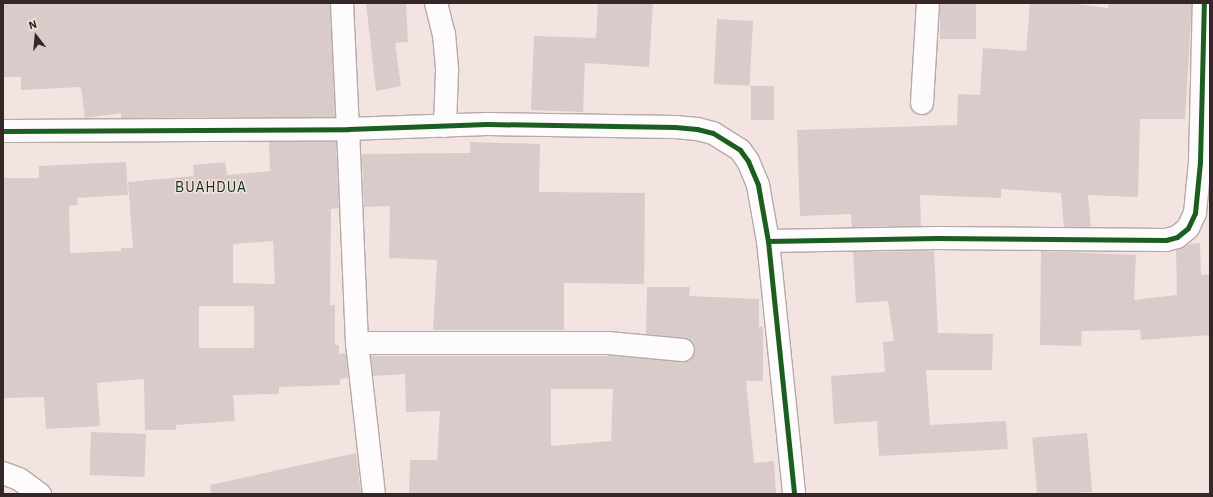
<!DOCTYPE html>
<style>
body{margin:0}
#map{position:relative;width:1213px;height:497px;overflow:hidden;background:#f3e4e2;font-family:"IBM Plex Sans",sans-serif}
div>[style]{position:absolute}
.building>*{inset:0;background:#d8cbc9;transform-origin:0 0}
.roads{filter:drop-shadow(1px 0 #b6a9a8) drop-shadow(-1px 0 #b6a9a8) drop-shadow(0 1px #b6a9a8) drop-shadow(0 -1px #b6a9a8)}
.minor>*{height:22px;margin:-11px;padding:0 11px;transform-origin:11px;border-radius:11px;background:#fdfbfb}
.tertiary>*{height:22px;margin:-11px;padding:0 11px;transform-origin:11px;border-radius:11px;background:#fdfbfb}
.cycleway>*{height:5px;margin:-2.5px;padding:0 2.5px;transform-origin:2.5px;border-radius:2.5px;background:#1b5e20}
span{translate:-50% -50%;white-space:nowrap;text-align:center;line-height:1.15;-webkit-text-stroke:3px #fadfdb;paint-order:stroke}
.quarter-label{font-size:14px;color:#033625;letter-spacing:1px}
.frame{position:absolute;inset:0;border:4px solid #342725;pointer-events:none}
.north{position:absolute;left:16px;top:16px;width:40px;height:40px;-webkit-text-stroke:3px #fadfdb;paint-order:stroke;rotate:344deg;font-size:11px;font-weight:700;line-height:16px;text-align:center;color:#342725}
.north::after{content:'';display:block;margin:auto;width:14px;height:18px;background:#342725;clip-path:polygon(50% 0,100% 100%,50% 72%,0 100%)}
</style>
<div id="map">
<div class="building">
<div style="clip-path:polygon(3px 3px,330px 3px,335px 117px,121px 118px,121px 113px,85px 118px,81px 87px,21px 90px,21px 77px,3px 77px)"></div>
<div style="clip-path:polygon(366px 3px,406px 3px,408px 42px,395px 43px,401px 86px,376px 91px)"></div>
<div style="clip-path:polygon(598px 3px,653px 3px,649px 67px,585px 63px,583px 112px,531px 110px,534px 36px,596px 38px)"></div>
<div style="left:940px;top:3px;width:36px;height:36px"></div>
<div style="clip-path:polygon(1030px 3px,1068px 3px,1108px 8px,1109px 3px,1192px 3px,1185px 119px,1140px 119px,1138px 197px,1088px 195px,1091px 227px,1064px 227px,1061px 193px,1001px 189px,1001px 198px,920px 195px,921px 226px,852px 227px,851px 214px,800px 216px,797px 130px,957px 125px,958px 94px,980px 95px,983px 48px,1026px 51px)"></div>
<div style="left:717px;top:19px;width:36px;height:65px;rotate:3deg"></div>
<div style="left:751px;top:86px;width:23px;height:34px"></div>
<div style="clip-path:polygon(evenodd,269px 142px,336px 142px,339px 208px,331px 209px,330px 305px,335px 305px,335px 345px,339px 345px,339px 354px,346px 353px,348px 378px,340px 379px,340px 385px,279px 387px,279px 394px,233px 395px,235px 421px,176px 425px,176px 430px,145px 430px,144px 379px,97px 383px,100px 426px,46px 429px,44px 397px,3px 398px,3px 178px,39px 178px,39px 166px,126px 162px,128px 195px,77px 198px,78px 205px,69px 206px,70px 253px,121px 251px,121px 248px,133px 248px,128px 182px,194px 176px,193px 165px,225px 162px,227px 175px,270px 171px,269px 142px,273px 241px,275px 284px,233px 283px,233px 244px,273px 241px,269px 142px,199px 306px,254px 306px,254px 348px,199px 348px,199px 306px)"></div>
<div style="clip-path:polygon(470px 142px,540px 144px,539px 192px,645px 193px,644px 284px,564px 283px,564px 330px,433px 330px,437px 260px,389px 258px,390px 206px,364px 207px,362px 154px,470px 153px)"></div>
<div style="clip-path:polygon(1200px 243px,1201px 275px,1210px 274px,1210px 335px,1141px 340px,1140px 330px,1082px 331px,1081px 346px,1040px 345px,1041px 251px,1136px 255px,1134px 300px,1177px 295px,1176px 250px,1189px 244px)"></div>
<div style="clip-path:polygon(934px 251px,938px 333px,993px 334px,992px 370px,926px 370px,930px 425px,1006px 421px,1008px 449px,879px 456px,877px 421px,834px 424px,831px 376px,885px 372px,883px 342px,894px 341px,888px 301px,856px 303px,853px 252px)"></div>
<div style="clip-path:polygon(evenodd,647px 287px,690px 287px,689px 296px,759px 299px,759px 327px,763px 327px,763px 381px,746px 381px,754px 463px,774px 461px,776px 494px,409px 494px,410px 460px,437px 460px,440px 411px,406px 412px,405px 374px,373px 376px,371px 356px,614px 356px,689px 361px,695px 351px,690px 340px,646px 334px,647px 287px,551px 389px,613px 389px,611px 441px,551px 446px,551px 389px)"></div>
<div style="left:91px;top:432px;width:55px;height:43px;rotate:2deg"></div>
<div style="left:1087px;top:433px;width:59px;height:55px;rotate:85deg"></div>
<div style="clip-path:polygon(356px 453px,361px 494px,211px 494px,210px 485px)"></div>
</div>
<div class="roads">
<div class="minor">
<div style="left:436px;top:3px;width:32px;rotate:76deg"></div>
<div style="left:444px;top:34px;width:37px;rotate:85deg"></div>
<div style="left:447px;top:71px;width:55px;rotate:92.1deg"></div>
<div style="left:922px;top:103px;width:100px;rotate:-86.6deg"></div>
<div style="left:348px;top:129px;width:214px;rotate:87.6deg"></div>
<div style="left:357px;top:343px;width:152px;rotate:83.6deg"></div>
<div style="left:3px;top:131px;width:345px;rotate:-0.3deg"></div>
<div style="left:348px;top:129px;width:139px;rotate:-2.1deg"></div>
<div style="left:487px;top:124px;width:188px;rotate:0.9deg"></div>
<div style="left:675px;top:127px;width:22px;rotate:5deg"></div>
<div style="left:697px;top:129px;width:16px;rotate:14deg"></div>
<div style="left:713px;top:133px;width:32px;rotate:32deg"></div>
<div style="left:740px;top:150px;width:14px;rotate:54deg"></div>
<div style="left:748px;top:161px;width:26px;rotate:67deg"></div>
<div style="left:758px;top:185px;width:57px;rotate:79.9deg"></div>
<div style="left:768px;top:241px;width:254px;rotate:84.1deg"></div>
<div style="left:768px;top:241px;width:169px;rotate:-1deg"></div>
<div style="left:937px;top:238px;width:229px;rotate:0.5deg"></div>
<div style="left:1166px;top:240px;width:11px;rotate:-15deg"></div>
<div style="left:1177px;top:237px;width:14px;rotate:-39deg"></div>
<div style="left:1188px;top:228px;width:17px;rotate:-65deg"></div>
<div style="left:1195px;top:213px;width:51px;rotate:-84.4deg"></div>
<div style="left:1200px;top:162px;width:159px;rotate:-88.6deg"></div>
<div style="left:357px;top:343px;width:251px"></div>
<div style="left:608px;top:343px;width:75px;rotate:5.3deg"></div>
<div style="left:3px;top:473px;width:17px;rotate:21deg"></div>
<div style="left:19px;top:479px;width:26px;rotate:36deg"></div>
</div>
<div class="tertiary">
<div style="left:342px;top:3px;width:126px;rotate:87.3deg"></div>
</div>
</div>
<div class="cycleway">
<div style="left:3px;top:131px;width:345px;rotate:-0.3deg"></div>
<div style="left:348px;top:129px;width:139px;rotate:-2.1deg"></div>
<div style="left:487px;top:124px;width:188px;rotate:0.9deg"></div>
<div style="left:675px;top:127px;width:22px;rotate:5deg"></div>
<div style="left:697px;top:129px;width:16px;rotate:14deg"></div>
<div style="left:713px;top:133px;width:32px;rotate:32deg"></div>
<div style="left:740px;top:150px;width:14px;rotate:54deg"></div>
<div style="left:748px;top:161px;width:26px;rotate:67deg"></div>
<div style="left:758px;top:185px;width:57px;rotate:79.9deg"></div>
<div style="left:768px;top:241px;width:254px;rotate:84.1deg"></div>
<div style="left:768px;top:241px;width:169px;rotate:-1deg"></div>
<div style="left:937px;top:238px;width:229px;rotate:0.5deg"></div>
<div style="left:1166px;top:240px;width:11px;rotate:-15deg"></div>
<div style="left:1177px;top:237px;width:14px;rotate:-39deg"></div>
<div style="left:1188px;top:228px;width:17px;rotate:-65deg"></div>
<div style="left:1195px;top:213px;width:51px;rotate:-84.4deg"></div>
<div style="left:1200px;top:162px;width:159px;rotate:-88.6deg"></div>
</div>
<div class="quarter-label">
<span style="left:211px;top:187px">BUAHDUA</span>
</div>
<div class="frame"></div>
<div class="north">N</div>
</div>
